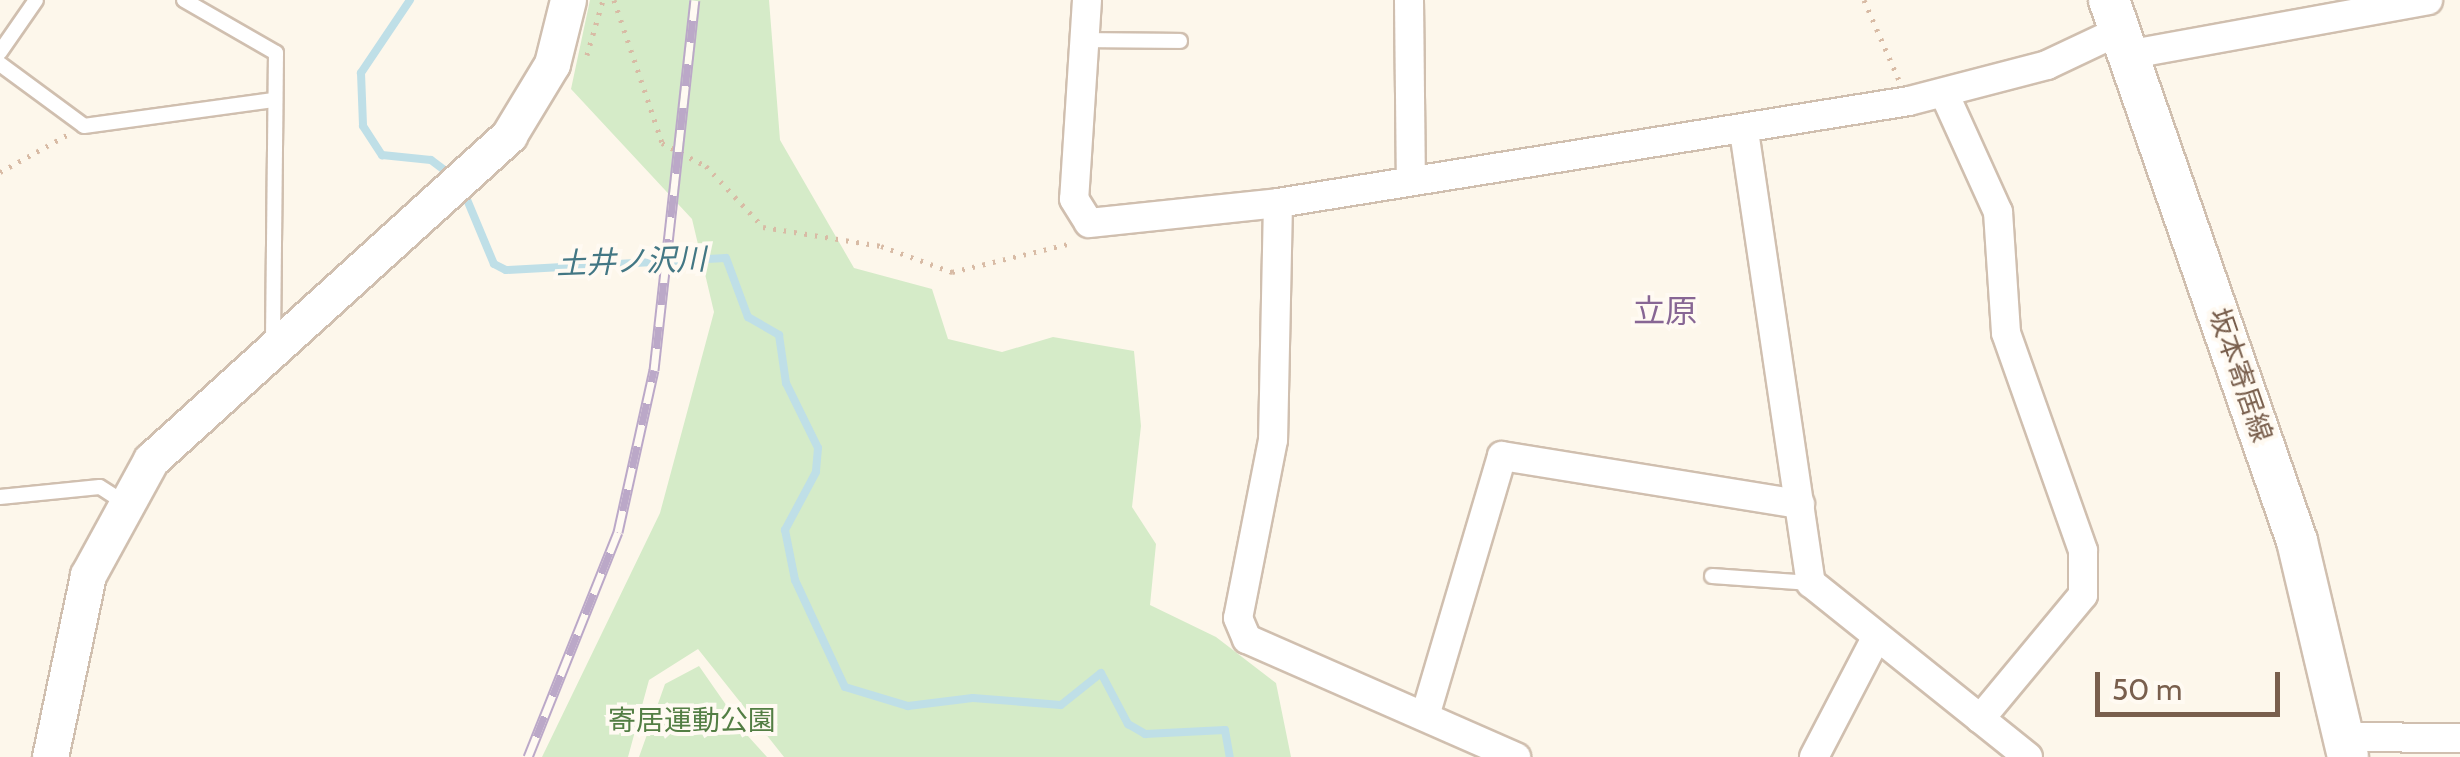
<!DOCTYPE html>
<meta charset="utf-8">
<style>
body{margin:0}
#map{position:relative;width:2460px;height:757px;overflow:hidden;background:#fdf7eb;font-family:Cabin,"Noto Sans JP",sans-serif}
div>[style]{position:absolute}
.green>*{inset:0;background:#d5ebc8}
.stream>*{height:8px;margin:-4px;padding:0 4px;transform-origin:4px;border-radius:4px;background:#bfdfe7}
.path>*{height:5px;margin-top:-2.5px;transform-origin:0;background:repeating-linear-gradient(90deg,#d8bba5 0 2.5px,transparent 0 10.5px)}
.roads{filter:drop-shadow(2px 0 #d0bfaf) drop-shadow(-2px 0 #d0bfaf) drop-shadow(0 2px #d0bfaf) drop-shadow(0 -2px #d0bfaf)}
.service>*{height:14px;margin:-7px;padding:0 7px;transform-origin:7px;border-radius:7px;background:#fff}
.minor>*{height:28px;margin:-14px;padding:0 14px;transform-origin:14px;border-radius:14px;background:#fff}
.tertiary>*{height:35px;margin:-17.5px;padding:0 17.5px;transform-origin:17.5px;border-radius:17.5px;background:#fff}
.secondary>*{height:40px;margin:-20px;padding:0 20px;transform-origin:20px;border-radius:20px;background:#fff}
.rail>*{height:11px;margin-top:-5.5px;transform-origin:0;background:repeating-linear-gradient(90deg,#fffaf2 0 22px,#bba8c8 0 44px);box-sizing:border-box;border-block:2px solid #bba8c8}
span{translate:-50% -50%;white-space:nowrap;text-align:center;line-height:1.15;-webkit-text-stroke:8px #fffaf2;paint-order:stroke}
.street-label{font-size:28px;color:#795f4d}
.park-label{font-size:28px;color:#537e44}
.water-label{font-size:30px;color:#437784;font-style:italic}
.quarter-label{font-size:32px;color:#876694}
.scale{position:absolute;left:2095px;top:672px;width:185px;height:45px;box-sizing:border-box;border:5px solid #795f4d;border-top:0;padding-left:12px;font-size:30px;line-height:35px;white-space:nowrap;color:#795f4d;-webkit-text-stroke:8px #fffaf2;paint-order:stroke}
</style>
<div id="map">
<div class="green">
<div style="clip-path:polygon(590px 0,769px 0,780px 140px,854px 268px,932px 289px,948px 339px,1002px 352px,1053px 337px,1134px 351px,1141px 426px,1132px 507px,1156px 544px,1150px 605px,1216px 637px,1276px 683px,1291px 757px,784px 757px,698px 649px,649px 680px,628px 757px,542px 757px,660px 513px,714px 312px,692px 219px,571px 89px)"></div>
<div style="clip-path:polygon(699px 666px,747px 735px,767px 757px,639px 757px,665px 684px)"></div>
</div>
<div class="stream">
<div style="left:410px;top:0;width:88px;rotate:123.9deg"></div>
<div style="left:361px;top:73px;width:53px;rotate:87.8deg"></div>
<div style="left:363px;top:126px;width:35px;rotate:57deg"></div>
<div style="left:382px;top:155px;width:49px;rotate:5.8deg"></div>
<div style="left:431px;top:160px;width:25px;rotate:37deg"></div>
<div style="left:463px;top:190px;width:80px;rotate:67.3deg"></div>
<div style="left:494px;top:264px;width:13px;rotate:27deg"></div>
<div style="left:506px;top:270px;width:220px;rotate:-3.1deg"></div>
<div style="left:726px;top:258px;width:63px;rotate:69.6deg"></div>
<div style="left:748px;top:317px;width:36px;rotate:30deg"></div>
<div style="left:779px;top:335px;width:49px;rotate:81.7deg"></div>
<div style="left:786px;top:383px;width:72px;rotate:63.8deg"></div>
<div style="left:818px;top:448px;width:24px;rotate:95deg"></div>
<div style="left:816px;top:472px;width:66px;rotate:118.1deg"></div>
<div style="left:785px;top:530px;width:51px;rotate:78.7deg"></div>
<div style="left:795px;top:580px;width:118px;rotate:65deg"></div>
<div style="left:845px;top:687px;width:66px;rotate:16.8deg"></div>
<div style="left:908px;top:706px;width:65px;rotate:-7deg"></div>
<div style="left:973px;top:698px;width:88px;rotate:4.5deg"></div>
<div style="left:1061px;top:705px;width:51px;rotate:-38.7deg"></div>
<div style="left:1101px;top:673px;width:58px;rotate:62.1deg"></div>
<div style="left:1128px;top:724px;width:20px;rotate:30deg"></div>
<div style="left:1145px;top:734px;width:80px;rotate:-2.9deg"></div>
<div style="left:1225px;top:730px;width:27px;rotate:80deg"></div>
</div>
<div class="path">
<div style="left:614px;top:0;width:151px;rotate:71.4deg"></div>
<div style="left:662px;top:143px;width:50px;rotate:27.6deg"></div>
<div style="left:706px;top:166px;width:83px;rotate:46.9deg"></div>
<div style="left:763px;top:227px;width:120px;rotate:9.1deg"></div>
<div style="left:881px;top:246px;width:76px;rotate:20.1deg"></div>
<div style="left:952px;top:272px;width:123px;rotate:-13.6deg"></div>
<div style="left:1864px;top:0;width:87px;rotate:66.4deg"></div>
<div style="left:587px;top:55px;width:57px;rotate:-73.8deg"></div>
<div style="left:0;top:172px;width:77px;rotate:-28.9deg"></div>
</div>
<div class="roads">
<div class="service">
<div style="left:184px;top:0;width:106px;rotate:29.9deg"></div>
<div style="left:276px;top:53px;width:290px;rotate:90.6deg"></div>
<div style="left:1085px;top:40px;width:95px;rotate:0.6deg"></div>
<div style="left:0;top:52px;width:63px;rotate:-55.3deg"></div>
<div style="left:0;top:64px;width:104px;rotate:36.4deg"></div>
<div style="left:84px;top:126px;width:193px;rotate:-7.8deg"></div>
<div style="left:0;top:497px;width:100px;rotate:-5.7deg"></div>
<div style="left:100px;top:487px;width:27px;rotate:33deg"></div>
<div style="left:1712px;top:576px;width:99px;rotate:4deg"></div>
</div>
<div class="minor">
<div style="left:1087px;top:0;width:199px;rotate:93.7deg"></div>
<div style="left:1074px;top:199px;width:28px;rotate:58deg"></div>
<div style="left:1089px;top:223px;width:190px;rotate:-6deg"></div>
<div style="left:1278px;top:203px;width:639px;rotate:-9.18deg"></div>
<div style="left:1909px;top:101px;width:143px;rotate:-14.6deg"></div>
<div style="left:2047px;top:65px;width:84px;rotate:-25.3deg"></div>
<div style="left:1409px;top:0;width:181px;rotate:89.4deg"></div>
<div style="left:2132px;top:54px;width:301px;rotate:-10.3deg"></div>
<div style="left:1944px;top:93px;width:131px;rotate:65.6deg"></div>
<div style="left:1998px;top:212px;width:121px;rotate:86.2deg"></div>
<div style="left:2006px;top:333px;width:231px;rotate:70.5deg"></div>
<div style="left:2083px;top:551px;width:44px;rotate:90deg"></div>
<div style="left:2083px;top:595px;width:161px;rotate:129.7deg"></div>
<div style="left:1744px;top:131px;width:457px;rotate:81.6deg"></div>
<div style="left:1811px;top:583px;width:278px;rotate:38.7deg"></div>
<div style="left:1278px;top:203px;width:237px;rotate:91.2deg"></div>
<div style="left:1273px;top:440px;width:181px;rotate:101.1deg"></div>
<div style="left:1238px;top:618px;width:23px;rotate:67deg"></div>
<div style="left:1247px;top:639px;width:294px;rotate:23.7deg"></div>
<div style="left:1425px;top:716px;width:271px;rotate:-73.5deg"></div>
<div style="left:1502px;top:456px;width:302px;rotate:9.2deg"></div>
<div style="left:2344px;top:737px;width:116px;rotate:0.5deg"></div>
<div style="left:1814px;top:757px;width:136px;rotate:-62.5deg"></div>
</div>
<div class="tertiary">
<div style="left:50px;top:757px;width:186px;rotate:-78.2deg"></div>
<div style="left:88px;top:575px;width:131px;rotate:-61.3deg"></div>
<div style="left:151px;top:460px;width:484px;rotate:-42.2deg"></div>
<div style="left:509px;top:135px;width:83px;rotate:-58.8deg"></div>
<div style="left:552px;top:64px;width:66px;rotate:-76deg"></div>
</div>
<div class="secondary">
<div style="left:2109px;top:0;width:573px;rotate:70.84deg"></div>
<div style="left:2297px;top:541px;width:222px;rotate:76.7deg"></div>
</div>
</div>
<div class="rail">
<div style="left:528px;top:757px;width:242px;rotate:-68.2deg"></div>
<div style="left:618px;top:532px;width:166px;rotate:-77.5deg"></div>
<div style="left:654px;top:370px;width:372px;rotate:-83.7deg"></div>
</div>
<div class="street-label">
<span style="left:2241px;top:375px;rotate:71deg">坂本寄居線</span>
</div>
<div class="park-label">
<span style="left:692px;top:720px">寄居運動公園</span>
</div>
<div class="water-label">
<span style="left:631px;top:262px;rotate:-2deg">土井ノ沢川</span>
</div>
<div class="quarter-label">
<span style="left:1665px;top:311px">立原</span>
</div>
<div class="scale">50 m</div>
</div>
